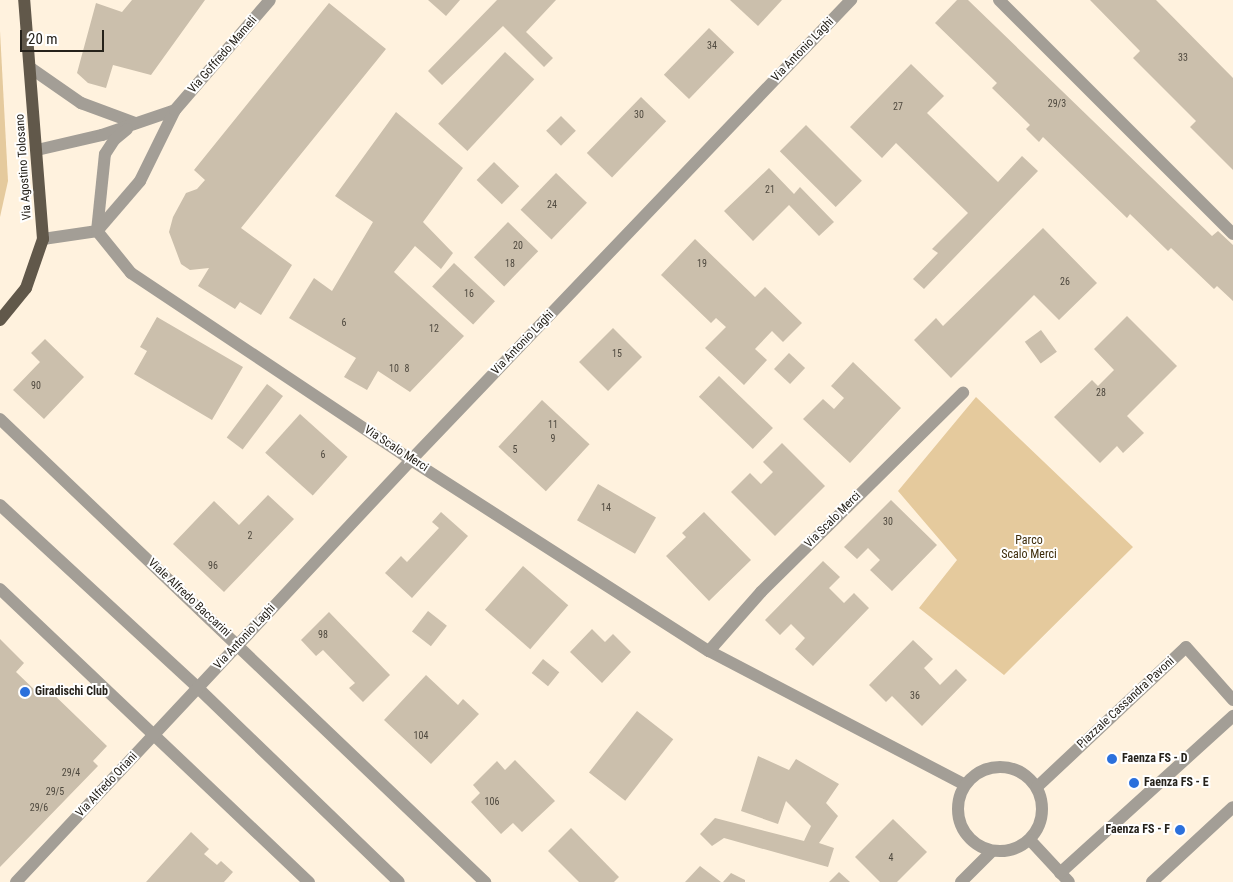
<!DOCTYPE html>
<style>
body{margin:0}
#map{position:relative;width:1233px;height:882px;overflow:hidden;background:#fff2de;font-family:"Roboto Condensed",sans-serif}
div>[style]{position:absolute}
.green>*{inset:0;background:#e5ca9d}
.building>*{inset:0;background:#cbbfac;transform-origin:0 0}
.minor>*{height:12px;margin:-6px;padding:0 6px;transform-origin:6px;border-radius:6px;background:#a39e96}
.minor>.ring{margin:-6px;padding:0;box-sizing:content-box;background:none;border:12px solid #a39e96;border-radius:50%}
.major>*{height:12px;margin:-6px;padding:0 6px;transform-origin:6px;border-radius:6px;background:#61584a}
.dots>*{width:14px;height:14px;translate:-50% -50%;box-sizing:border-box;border:2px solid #fff;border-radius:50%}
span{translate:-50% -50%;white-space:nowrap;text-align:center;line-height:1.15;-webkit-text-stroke:4px #fff;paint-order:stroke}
.number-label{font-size:10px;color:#4f493f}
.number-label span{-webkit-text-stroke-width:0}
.street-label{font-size:12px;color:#26221b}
.park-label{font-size:12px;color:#3d2b09}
.poi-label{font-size:12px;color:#26221b;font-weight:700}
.left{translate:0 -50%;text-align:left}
.right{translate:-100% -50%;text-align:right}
.scale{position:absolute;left:20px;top:30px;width:84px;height:22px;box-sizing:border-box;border:2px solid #26221b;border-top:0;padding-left:6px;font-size:15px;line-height:18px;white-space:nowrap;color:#26221b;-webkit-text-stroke:4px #fff;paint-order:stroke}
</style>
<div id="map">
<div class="green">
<div style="clip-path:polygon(0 31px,8px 181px,0 217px)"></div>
<div style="clip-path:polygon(976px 397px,1133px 547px,1004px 675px,919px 608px,957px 560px,898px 491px)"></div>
</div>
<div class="building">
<div style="clip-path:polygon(132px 0,205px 0,151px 75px,113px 65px,106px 88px,88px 83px,77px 73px,96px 3px,122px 12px)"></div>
<div style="clip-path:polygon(428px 0,460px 0,446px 16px)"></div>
<div style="clip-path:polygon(497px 0,556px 0,526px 32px,553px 58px,544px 67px,503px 26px,442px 85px,428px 71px)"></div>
<div style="clip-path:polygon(730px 0,782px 0,758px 26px)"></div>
<div style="clip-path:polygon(957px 0,968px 0,1212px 236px,1218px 231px,1233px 245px,1233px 301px,1217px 286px,1214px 289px,1171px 248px,1168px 251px,1130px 214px,1127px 218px,1043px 137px,1039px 142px,1026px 129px,1030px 125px,992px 88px,997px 83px,935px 23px)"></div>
<div style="clip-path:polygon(1090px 0,1156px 0,1233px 78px,1233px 170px,1190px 127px,1196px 121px,1133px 58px,1140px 51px)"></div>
<div style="clip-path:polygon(329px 3px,386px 49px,241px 228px,292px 265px,261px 315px,240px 302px,235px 309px,198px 286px,209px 268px,190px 270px,181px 264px,169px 232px,173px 217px,186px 193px,197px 189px,205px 180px,194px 170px)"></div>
<div style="left:709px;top:28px;width:35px;height:65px;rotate:44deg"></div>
<div style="left:505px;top:52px;width:40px;height:98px;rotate:43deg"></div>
<div style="clip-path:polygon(911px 64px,944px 96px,927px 113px,998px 182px,1022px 156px,1038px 171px,924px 289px,913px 279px,938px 253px,932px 249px,968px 213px,896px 143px,882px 158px,850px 127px)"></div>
<div style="left:641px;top:97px;width:35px;height:78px;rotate:44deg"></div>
<div style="clip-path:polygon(396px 112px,463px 168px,423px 222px,453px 253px,441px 269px,415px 246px,394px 272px,464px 336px,410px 392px,378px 371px,367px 390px,344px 377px,356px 358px,289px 318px,314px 278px,332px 291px,373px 222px,335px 196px)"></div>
<div style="left:561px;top:116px;width:21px;height:21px;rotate:45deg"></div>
<div style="left:806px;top:125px;width:79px;height:37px;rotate:45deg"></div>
<div style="left:494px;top:162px;width:35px;height:25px;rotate:44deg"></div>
<div style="clip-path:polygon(769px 168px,794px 194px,800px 187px,834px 222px,819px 236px,789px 205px,753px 241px,724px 211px)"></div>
<div style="left:556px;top:173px;width:43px;height:51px;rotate:44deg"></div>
<div style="left:508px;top:222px;width:42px;height:49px;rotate:44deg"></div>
<div style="clip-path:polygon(1043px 228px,1097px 283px,1059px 320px,1034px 295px,951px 378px,914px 340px,936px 318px,943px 326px)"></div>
<div style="clip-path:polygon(695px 239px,755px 297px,765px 287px,802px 323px,783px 342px,772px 331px,755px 349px,767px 360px,744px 385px,705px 348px,726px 327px,716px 318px,711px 323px,661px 275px)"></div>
<div style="left:454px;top:263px;width:56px;height:32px;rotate:43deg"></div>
<div style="clip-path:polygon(1127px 316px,1177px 366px,1127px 416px,1144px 433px,1123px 453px,1117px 446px,1100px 463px,1054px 417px,1092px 380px,1098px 386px,1114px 370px,1094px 349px)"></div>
<div style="clip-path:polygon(157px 317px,243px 367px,212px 420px,134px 374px,147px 351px,140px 347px)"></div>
<div style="left:613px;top:328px;width:41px;height:48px;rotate:45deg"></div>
<div style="left:1041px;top:330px;width:27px;height:20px;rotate:54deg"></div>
<div style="clip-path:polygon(45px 339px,84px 377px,44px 419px,13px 390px,40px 362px,31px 353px)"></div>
<div style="left:789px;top:353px;width:22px;height:22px;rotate:43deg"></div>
<div style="clip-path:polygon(853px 362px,901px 408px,850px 463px,803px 419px,823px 399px,834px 409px,844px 398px,831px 386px)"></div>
<div style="left:719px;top:376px;width:75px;height:29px;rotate:44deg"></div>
<div style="left:267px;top:384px;width:20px;height:67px;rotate:37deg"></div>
<div style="left:542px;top:400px;width:65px;height:64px;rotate:43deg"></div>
<div style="left:300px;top:414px;width:64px;height:52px;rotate:42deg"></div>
<div style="clip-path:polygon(782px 443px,825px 486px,775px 536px,731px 492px,750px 473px,761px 484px,773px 472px,763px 462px)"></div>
<div style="left:598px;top:484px;width:67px;height:42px;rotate:30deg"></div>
<div style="clip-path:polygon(268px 495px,294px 519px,224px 592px,173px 544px,214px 501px,239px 525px)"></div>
<div style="clip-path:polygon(891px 500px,937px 545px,892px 591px,870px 570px,880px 560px,868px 548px,857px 559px,844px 547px)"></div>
<div style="clip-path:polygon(441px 512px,468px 536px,412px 598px,385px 573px,401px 556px,407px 562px,439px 528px,432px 522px)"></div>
<div style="clip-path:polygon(704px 512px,751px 560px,709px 601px,666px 556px,686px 537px,682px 533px)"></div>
<div style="clip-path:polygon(823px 561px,840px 577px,829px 588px,844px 603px,854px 593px,869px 608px,813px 666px,795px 649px,805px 638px,791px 624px,780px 635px,765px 620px)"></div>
<div style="left:523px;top:566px;width:60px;height:58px;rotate:41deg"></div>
<div style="left:428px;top:611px;width:24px;height:26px;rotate:38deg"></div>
<div style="clip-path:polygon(329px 612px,390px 675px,363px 702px,349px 688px,355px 683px,323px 650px,316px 656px,301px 640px)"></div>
<div style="clip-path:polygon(592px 629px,605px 642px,613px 634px,631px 652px,602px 683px,570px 652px)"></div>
<div style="clip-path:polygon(0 639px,24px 663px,16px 672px,41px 696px,48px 689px,107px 746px,93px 761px,98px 766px,0 867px)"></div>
<div style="clip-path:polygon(913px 640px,933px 659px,924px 668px,940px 685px,956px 669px,967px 680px,922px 726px,892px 696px,886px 702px,869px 685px)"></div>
<div style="left:543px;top:659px;width:21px;height:18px;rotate:39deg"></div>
<div style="clip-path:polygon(426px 675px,458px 705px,463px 699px,479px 714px,431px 764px,384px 720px)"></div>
<div style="left:637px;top:711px;width:46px;height:78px;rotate:38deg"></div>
<div style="clip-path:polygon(758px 756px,789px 770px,796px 759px,839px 784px,826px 803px,838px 816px,819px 843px,834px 848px,828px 867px,724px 838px,712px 846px,700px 834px,715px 818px,804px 841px,811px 826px,786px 801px,778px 824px,741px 811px)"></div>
<div style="clip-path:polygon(515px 760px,555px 801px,522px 832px,513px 823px,501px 834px,471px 802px,480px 793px,473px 785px,497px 761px,505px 770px)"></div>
<div style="clip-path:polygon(893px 819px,927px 852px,897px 882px,880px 882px,855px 857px)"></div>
<div style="clip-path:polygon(571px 828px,619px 877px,614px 882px,579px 882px,548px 851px)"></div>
<div style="clip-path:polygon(191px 832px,209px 849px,204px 854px,217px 865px,221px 861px,233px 872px,224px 882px,146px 882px)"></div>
<div style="clip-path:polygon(700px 866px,721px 882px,685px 882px)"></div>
<div style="clip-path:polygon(839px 872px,850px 882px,829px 882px)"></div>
<div style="clip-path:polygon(731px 873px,745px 880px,745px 882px,723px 882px)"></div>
</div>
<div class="minor">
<div style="left:999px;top:0;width:331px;rotate:45deg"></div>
<div style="left:32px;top:69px;width:60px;rotate:34.8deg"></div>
<div style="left:81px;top:103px;width:58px;rotate:20.3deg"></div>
<div style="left:37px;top:150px;width:67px;rotate:-13deg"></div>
<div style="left:102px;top:135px;width:77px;rotate:-18.9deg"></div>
<div style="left:97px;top:231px;width:54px;rotate:51deg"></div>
<div style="left:131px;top:273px;width:337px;rotate:33.7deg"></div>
<div style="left:411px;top:460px;width:354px;rotate:32.7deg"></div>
<div style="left:709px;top:651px;width:289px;rotate:27.6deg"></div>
<div style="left:97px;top:231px;width:77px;rotate:-84.1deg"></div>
<div style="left:105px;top:154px;width:17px;rotate:-57deg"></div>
<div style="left:114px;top:140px;width:17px;rotate:-40deg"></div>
<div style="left:43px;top:239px;width:55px;rotate:-8.4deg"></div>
<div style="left:97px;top:231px;width:66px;rotate:-49.3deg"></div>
<div style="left:140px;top:181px;width:79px;rotate:-63.8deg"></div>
<div style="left:175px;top:110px;width:145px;rotate:-49.2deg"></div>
<div style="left:0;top:419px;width:671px;rotate:43.67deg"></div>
<div style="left:0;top:505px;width:270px;rotate:42.7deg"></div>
<div style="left:198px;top:688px;width:279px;rotate:44deg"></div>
<div style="left:0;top:589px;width:426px;rotate:43.5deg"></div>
<div style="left:709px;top:651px;width:79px;rotate:-48.6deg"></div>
<div style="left:761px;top:592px;width:284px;rotate:-44.6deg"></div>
<div class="ring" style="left:958px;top:767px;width:72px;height:72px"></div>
<div style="left:1037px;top:787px;width:204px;rotate:-43.2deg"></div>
<div style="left:1186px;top:647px;width:71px;rotate:48.4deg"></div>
<div style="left:1030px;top:840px;width:57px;rotate:47.1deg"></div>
<div style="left:1060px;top:873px;width:234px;rotate:-42.2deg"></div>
<div style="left:16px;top:882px;width:578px;rotate:-46.89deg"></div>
<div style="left:411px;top:460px;width:637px;rotate:-46.27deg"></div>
<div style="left:961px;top:882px;width:44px;rotate:-45deg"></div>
<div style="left:1152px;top:882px;width:110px;rotate:-42.8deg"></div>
</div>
<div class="major">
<div style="left:0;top:320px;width:41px;rotate:-50.9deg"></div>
<div style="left:26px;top:288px;width:52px;rotate:-70.9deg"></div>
<div style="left:43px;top:239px;width:240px;rotate:-94.5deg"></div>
</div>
<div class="dots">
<div style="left:25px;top:692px;background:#2b70dc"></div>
<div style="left:1112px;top:759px;background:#2b70dc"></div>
<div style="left:1134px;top:783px;background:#2b70dc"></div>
<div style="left:1180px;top:830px;background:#2b70dc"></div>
</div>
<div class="number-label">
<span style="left:712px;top:46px">34</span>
<span style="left:1183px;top:58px">33</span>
<span style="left:1057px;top:104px">29/3</span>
<span style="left:898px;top:107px">27</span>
<span style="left:639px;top:115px">30</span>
<span style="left:770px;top:190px">21</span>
<span style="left:552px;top:205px">24</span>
<span style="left:518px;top:246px">20</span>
<span style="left:510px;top:264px">18</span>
<span style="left:702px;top:264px">19</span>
<span style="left:1065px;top:282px">26</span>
<span style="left:469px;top:294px">16</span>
<span style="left:344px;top:323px">6</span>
<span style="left:434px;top:329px">12</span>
<span style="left:617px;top:354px">15</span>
<span style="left:394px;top:369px">10</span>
<span style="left:407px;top:369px">8</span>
<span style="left:36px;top:386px">90</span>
<span style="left:1101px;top:393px">28</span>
<span style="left:553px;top:425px">11</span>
<span style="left:553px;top:439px">9</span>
<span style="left:515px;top:450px">5</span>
<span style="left:323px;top:455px">6</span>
<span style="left:606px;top:508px">14</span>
<span style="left:888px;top:522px">30</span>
<span style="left:250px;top:536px">2</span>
<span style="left:213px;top:566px">96</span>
<span style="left:323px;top:635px">98</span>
<span style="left:915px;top:696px">36</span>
<span style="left:421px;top:736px">104</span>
<span style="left:71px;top:773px">29/4</span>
<span style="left:55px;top:792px">29/5</span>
<span style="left:492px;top:802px">106</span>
<span style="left:39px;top:808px">29/6</span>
<span style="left:891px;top:858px">4</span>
</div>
<div class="street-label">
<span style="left:803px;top:50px;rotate:-46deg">Via Antonio Laghi</span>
<span style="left:223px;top:55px;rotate:-49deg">Via Goffredo Mameli</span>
<span style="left:24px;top:167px;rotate:-94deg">Via Agostino Tolosano</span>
<span style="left:523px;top:343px;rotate:-46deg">Via Antonio Laghi</span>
<span style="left:396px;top:449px;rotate:33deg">Via Scalo Merci</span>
<span style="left:833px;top:520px;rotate:-45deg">Via Scalo Merci</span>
<span style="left:189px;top:598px;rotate:43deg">Viale Alfredo Baccarini</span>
<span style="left:245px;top:637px;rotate:-47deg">Via Antonio Laghi</span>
<span style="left:1126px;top:703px;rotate:-43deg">Piazzale Cassandra Pavoni</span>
<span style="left:107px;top:785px;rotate:-47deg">Via Alfredo Oriani</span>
</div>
<div class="park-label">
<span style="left:1029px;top:548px">Parco<br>Scalo Merci</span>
</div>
<div class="poi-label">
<span class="left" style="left:35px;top:692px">Giradischi Club</span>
<span class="left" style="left:1122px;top:759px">Faenza FS - D</span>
<span class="left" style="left:1144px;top:783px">Faenza FS - E</span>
<span class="right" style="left:1170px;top:830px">Faenza FS - F</span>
</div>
<div class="scale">20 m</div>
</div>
